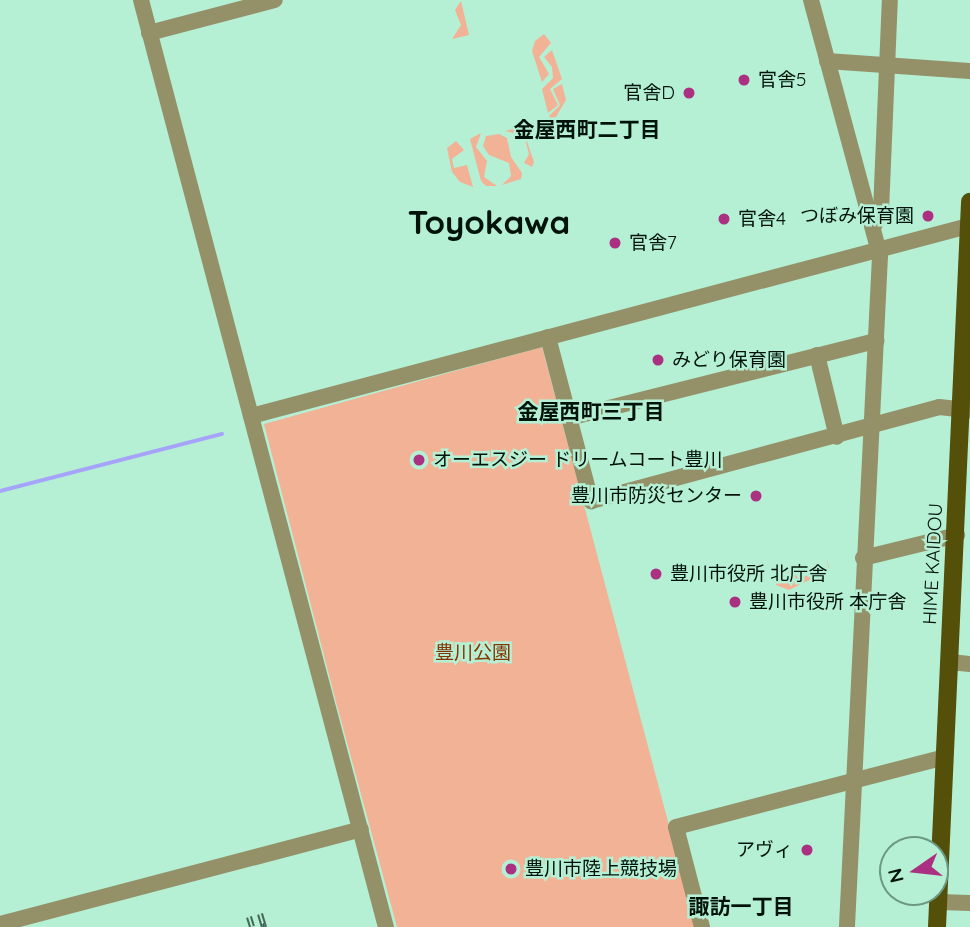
<!DOCTYPE html>
<meta charset="utf-8">
<style>
body{margin:0}
#map{position:relative;width:970px;height:927px;overflow:hidden;background:#b5f0d5;font-family:Quicksand,"Noto Sans JP",sans-serif}
div>[style]{position:absolute}
.green>*{inset:0;background:#f2b296}
.stream>*{height:3.5px;margin:-1.75px;padding:0 1.75px;transform-origin:1.75px;border-radius:1.75px;background:#a6a3fa}
.minor>*{height:16px;margin:-8px;padding:0 8px;transform-origin:8px;border-radius:8px;background:#949169}
.major>*{height:18px;margin:-9px;padding:0 9px;transform-origin:9px;border-radius:9px;background:#544f09}
.rail>*{height:6px;margin-top:-3px;transform-origin:0;background:repeating-linear-gradient(90deg,#b5f0d5 0 10px,#456757 0 20px);box-sizing:border-box;border-block:2px solid #456757}
.dots>*{width:19px;height:19px;translate:-50% -50%;box-sizing:border-box;border:4px solid #b5f0d5;border-radius:50%}
span{translate:-50% -50%;white-space:nowrap;text-align:center;line-height:1.15;-webkit-text-stroke:5px #b5f0d5;paint-order:stroke}
.poi-label{font-size:19px;color:#00130a}
.left{translate:0 -50%;text-align:left}
.right{translate:-100% -50%;text-align:right}
.street-label{font-size:19px;color:#00130a}
.park-label{font-size:19px;color:#863502}
.neighbourhood-label{font-size:21px;color:#00130a;font-weight:700}
.town-label{font-size:33px;color:#00130a;font-weight:700}
.north{position:absolute;left:879px;top:836px;width:70px;height:70px;box-sizing:border-box;background:#b5f0d5;border:2px solid #6d9884;border-radius:50%;rotate:256deg;font-size:19px;font-weight:700;line-height:28px;text-align:center;color:#00130a}
.north::after{content:'';display:block;margin:auto;width:24px;height:32px;background:#ac3081;clip-path:polygon(50% 0,100% 100%,50% 72%,0 100%)}
</style>
<div id="map">
<div class="green">
<div style="clip-path:polygon(461px 1px,469px 35px,452px 39px,461px 25px,455px 10px)"></div>
<div style="clip-path:polygon(544px 34px,551px 43px,539px 57px,549px 74px,542px 82px,532px 51px,535px 41px)"></div>
<div style="clip-path:polygon(552px 50px,562px 79px,550px 89px,558px 105px,548px 113px,542px 89px,553px 78px,552px 67px,544px 57px)"></div>
<div style="clip-path:polygon(562px 84px,566px 100px,553px 122px,549px 116px,560px 105px,553px 89px)"></div>
<div style="clip-path:polygon(522px 127px,534px 162px,532px 167px,524px 163px,529px 154px,524px 135px,505px 131px)"></div>
<div style="clip-path:polygon(481px 133px,476px 147px,487px 161px,484px 177px,497px 186px,486px 186px,481px 181px,470px 139px)"></div>
<div style="clip-path:polygon(499px 134px,507px 138px,511px 157px,522px 173px,521px 179px,502px 185px,511px 176px,509px 163px,489px 155px,483px 146px,486px 136px)"></div>
<div style="clip-path:polygon(456px 141px,464px 150px,452px 159px,454px 168px,467px 165px,473px 187px,460px 182px,452px 172px,447px 148px)"></div>
<div style="clip-path:polygon(542px 347px,696px 927px,397px 927px,336px 702px,264px 424px)"></div>
<div style="clip-path:polygon(826px 557px,830px 570px,789px 590px,776px 585px,776px 573px,784px 567px,793px 570px,798px 578px,829px 570px)"></div>
</div>
<div class="stream">
<div style="left:0;top:491px;width:229px;rotate:-14.4deg"></div>
</div>
<div class="minor">
<div style="left:141px;top:0;width:959px;rotate:75.2deg"></div>
<div style="left:811px;top:0;width:265px;rotate:74.9deg"></div>
<div style="left:880px;top:256px;width:672px;rotate:92.82deg"></div>
<div style="left:149px;top:33px;width:130px;rotate:-14.7deg"></div>
<div style="left:827px;top:61px;width:143px;rotate:4deg"></div>
<div style="left:873px;top:228px;width:19px;rotate:-65deg"></div>
<div style="left:881px;top:211px;width:211px;rotate:-87.6deg"></div>
<div style="left:548px;top:337px;width:170px;rotate:75.3deg"></div>
<div style="left:591px;top:501px;width:360px;rotate:-15.1deg"></div>
<div style="left:939px;top:407px;width:31px;rotate:6deg"></div>
<div style="left:817px;top:355px;width:84px;rotate:76.3deg"></div>
<div style="left:251px;top:416px;width:742px;rotate:-14.84deg"></div>
<div style="left:569px;top:418px;width:317px;rotate:-14.1deg"></div>
<div style="left:863px;top:558px;width:97px;rotate:-13.7deg"></div>
<div style="left:950px;top:662px;width:20px;rotate:6deg"></div>
<div style="left:939px;top:902px;width:31px;rotate:2deg"></div>
<div style="left:0;top:924px;width:373px;rotate:-14.7deg"></div>
<div style="left:702px;top:927px;width:103px;rotate:-104.6deg"></div>
<div style="left:676px;top:827px;width:278px;rotate:-14.6deg"></div>
</div>
<div class="major">
<div style="left:937px;top:927px;width:726px;rotate:-87.39deg"></div>
</div>
<div class="rail">
<div style="left:260px;top:914px;width:14px;rotate:73deg"></div>
<div style="left:249px;top:917px;width:10px;rotate:73deg"></div>
</div>
<div class="dots">
<div style="left:744px;top:80px;background:#ac3081"></div>
<div style="left:689px;top:93px;background:#ac3081"></div>
<div style="left:928px;top:216px;background:#ac3081"></div>
<div style="left:724px;top:219px;background:#ac3081"></div>
<div style="left:615px;top:243px;background:#ac3081"></div>
<div style="left:658px;top:360px;background:#ac3081"></div>
<div style="left:419px;top:460px;background:#ac3081"></div>
<div style="left:756px;top:496px;background:#ac3081"></div>
<div style="left:656px;top:574px;background:#ac3081"></div>
<div style="left:735px;top:602px;background:#ac3081"></div>
<div style="left:807px;top:850px;background:#ac3081"></div>
<div style="left:511px;top:869px;background:#ac3081"></div>
</div>
<div class="poi-label">
<span class="left" style="left:758px;top:80px">官舎5</span>
<span class="right" style="left:675px;top:93px">官舎D</span>
<span class="right" style="left:914px;top:216px">つぼみ保育園</span>
<span class="left" style="left:738px;top:219px">官舎4</span>
<span class="left" style="left:629px;top:243px">官舎7</span>
<span class="left" style="left:672px;top:360px">みどり保育園</span>
<span class="left" style="left:433px;top:460px">オーエスジー ドリームコート豊川</span>
<span class="right" style="left:742px;top:496px">豊川市防災センター</span>
<span class="left" style="left:670px;top:574px">豊川市役所 北庁舎</span>
<span class="left" style="left:749px;top:602px">豊川市役所 本庁舎</span>
<span class="right" style="left:793px;top:850px">アヴィ</span>
<span class="left" style="left:525px;top:869px">豊川市陸上競技場</span>
</div>
<div class="street-label">
<span style="left:933px;top:564px;rotate:-87deg">HIME KAIDOU</span>
</div>
<div class="park-label">
<span style="left:473px;top:653px">豊川公園</span>
</div>
<div class="neighbourhood-label">
<span style="left:587px;top:129px">金屋西町二丁目</span>
<span style="left:591px;top:411px">金屋西町三丁目</span>
<span style="left:741px;top:906px">諏訪一丁目</span>
</div>
<div class="town-label">
<span style="left:489px;top:222px">Toyokawa</span>
</div>
<div class="north">N</div>
</div>
